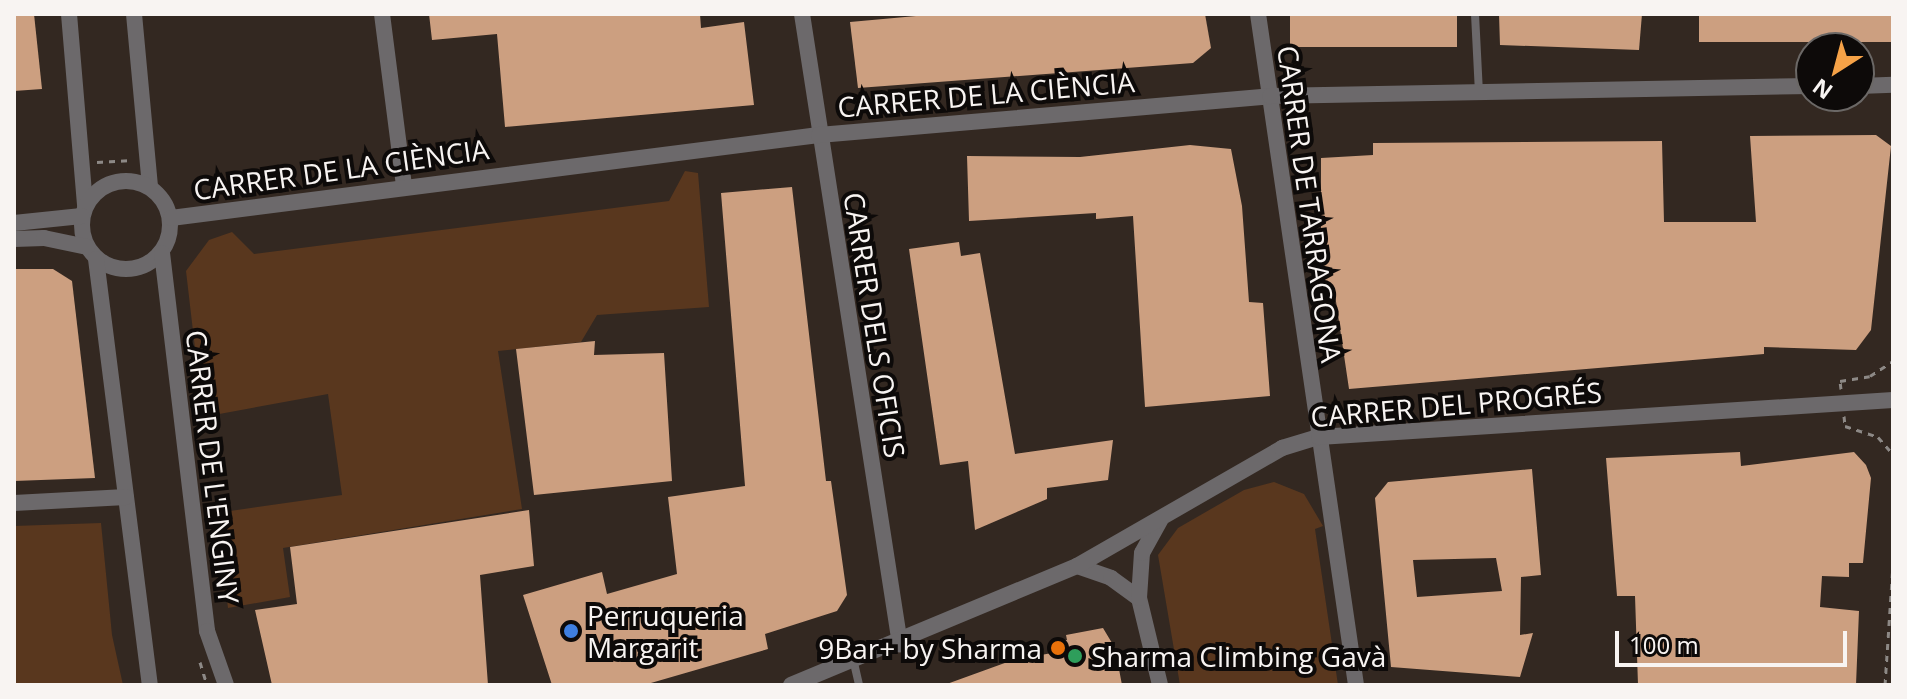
<!DOCTYPE html>
<meta charset="utf-8">
<style>
body{margin:0}
#map{position:relative;width:1907px;height:699px;overflow:hidden;background:#25201d;font-family:"Open Sans",sans-serif}
div>[style]{position:absolute}
.built>*{inset:0;background:#332821}
.green>*{inset:0;background:#59371e}
.building>*{inset:0;background:#cc9f80;transform-origin:0 0}
.path>*{height:3px;margin-top:-1.5px;transform-origin:0;background:repeating-linear-gradient(90deg,#8d8986 0 6px,transparent 0 12px)}
.service>*{height:8px;margin:-4px;padding:0 4px;transform-origin:4px;border-radius:4px;background:#6c696b}
.minor>*{height:16px;margin:-8px;padding:0 8px;transform-origin:8px;border-radius:8px;background:#6c696b}
.minor>.ring{margin:-8px;padding:0;box-sizing:content-box;background:none;border:16px solid #6c696b;border-radius:50%}
.dots>*{width:22px;height:22px;translate:-50% -50%;box-sizing:border-box;border:4px solid #0d0a09;border-radius:50%}
span{translate:-50% -50%;white-space:nowrap;text-align:center;line-height:1.15;-webkit-text-stroke:8px #0d0a09;paint-order:stroke}
.street-label{font-size:28px;color:#f8f4f2}
.poi-label{font-size:28px;color:#f8f4f2}
.left{translate:0 -50%;text-align:left}
.right{translate:-100% -50%;text-align:right}
.frame{position:absolute;inset:0;border:16px solid #f8f4f2;pointer-events:none}
.north{position:absolute;left:1795px;top:32px;width:80px;height:80px;box-sizing:border-box;background:#0d0a09;border:2px solid #6b6866;border-radius:50%;rotate:216deg;font-size:22px;font-weight:700;line-height:32px;text-align:center;color:#f8f4f2}
.north::after{content:'';display:block;margin:auto;width:28px;height:36px;background:#f6a247;clip-path:polygon(50% 0,100% 100%,50% 72%,0 100%)}
.scale{position:absolute;left:1615px;top:631px;width:232px;height:36px;box-sizing:border-box;border:4px solid #f8f4f2;border-top:0;padding-left:10px;font-size:24px;line-height:28px;white-space:nowrap;color:#f8f4f2;-webkit-text-stroke:6px #0d0a09;paint-order:stroke}
</style>
<div id="map">
<div class="built">
<div style="clip-path:polygon(evenodd,14px 14px,1893px 14px,1893px 685px,14px 685px,14px 14px,1811px 48px,1859px 48px,1859px 96px,1811px 96px,1811px 48px)"></div>
</div>
<div class="green">
<div style="clip-path:polygon(685px 171px,698px 173px,709px 307px,597px 315px,581px 342px,498px 351px,522px 509px,283px 548px,290px 597px,228px 608px,216px 513px,342px 495px,328px 394px,203px 417px,186px 271px,209px 240px,232px 232px,254px 254px,669px 201px)"></div>
<div style="clip-path:polygon(1274px 482px,1304px 494px,1323px 526px,1315px 529px,1338px 685px,1180px 685px,1158px 555px,1178px 528px,1244px 490px)"></div>
<div style="clip-path:polygon(101px 523px,112px 635px,123px 685px,14px 685px,14px 526px)"></div>
</div>
<div class="building">
<div style="clip-path:polygon(14px 14px,34px 14px,42px 89px,14px 91px)"></div>
<div style="clip-path:polygon(429px 14px,700px 14px,701px 28px,744px 22px,754px 105px,505px 127px,497px 34px,432px 40px)"></div>
<div style="clip-path:polygon(938px 14px,1205px 14px,1211px 48px,1193px 63px,858px 88px,850px 22px)"></div>
<div style="left:1290px;top:14px;width:167px;height:33px"></div>
<div style="clip-path:polygon(1499px 14px,1642px 14px,1639px 50px,1500px 45px)"></div>
<div style="left:1699px;top:14px;width:194px;height:28px"></div>
<div style="clip-path:polygon(1876px 135px,1891px 146px,1871px 330px,1856px 350px,1764px 347px,1764px 354px,1349px 389px,1334px 288px,1321px 288px,1321px 158px,1373px 155px,1373px 143px,1662px 141px,1664px 222px,1756px 222px,1750px 136px)"></div>
<div style="clip-path:polygon(1190px 145px,1231px 149px,1242px 206px,1249px 302px,1263px 303px,1270px 396px,1145px 407px,1133px 216px,1096px 219px,1096px 213px,969px 221px,967px 156px,1080px 157px)"></div>
<div style="clip-path:polygon(792px 187px,826px 481px,831px 481px,847px 595px,837px 611px,765px 634px,768px 649px,644px 685px,552px 685px,523px 595px,602px 572px,607px 594px,677px 574px,668px 497px,745px 486px,721px 193px)"></div>
<div style="clip-path:polygon(959px 242px,961px 256px,980px 253px,1015px 454px,1113px 440px,1108px 480px,1047px 488px,1047px 499px,975px 530px,968px 461px,940px 465px,909px 249px)"></div>
<div style="clip-path:polygon(14px 269px,53px 269px,72px 281px,95px 478px,14px 481px)"></div>
<div style="clip-path:polygon(595px 341px,594px 355px,664px 353px,672px 481px,534px 495px,516px 349px)"></div>
<div style="clip-path:polygon(1740px 452px,1741px 466px,1854px 452px,1866px 465px,1871px 478px,1863px 563px,1849px 563px,1849px 577px,1822px 576px,1820px 607px,1859px 611px,1856px 685px,1638px 685px,1635px 596px,1617px 596px,1606px 458px)"></div>
<div style="clip-path:polygon(evenodd,1532px 469px,1541px 575px,1521px 577px,1520px 635px,1533px 633px,1520px 677px,1391px 667px,1375px 498px,1388px 482px,1532px 469px,1496px 558px,1502px 591px,1417px 597px,1413px 560px,1496px 558px)"></div>
<div style="clip-path:polygon(529px 510px,534px 566px,480px 575px,488px 685px,272px 685px,255px 610px,297px 604px,290px 547px)"></div>
<div style="clip-path:polygon(1103px 628px,1115px 648px,1122px 685px,944px 685px,1013px 660px,1052px 653px,1051px 643px,1067px 640px,1066px 635px)"></div>
</div>
<div class="path">
<div style="left:97px;top:162px;width:36px;rotate:-3deg"></div>
<div style="left:1841px;top:389px;width:8px;rotate:-97deg"></div>
<div style="left:1840px;top:381px;width:30px;rotate:-9deg"></div>
<div style="left:1870px;top:376px;width:27px;rotate:-33deg"></div>
<div style="left:1844px;top:416px;width:10px;rotate:84deg"></div>
<div style="left:1845px;top:426px;width:35px;rotate:18deg"></div>
<div style="left:1878px;top:437px;width:23px;rotate:49deg"></div>
<div style="left:200px;top:662px;width:24px;rotate:73deg"></div>
<div style="left:1885px;top:685px;width:121px;rotate:-86.2deg"></div>
</div>
<div class="service">
<div style="left:1475px;top:14px;width:78px;rotate:87.1deg"></div>
<div style="left:854px;top:663px;width:23px;rotate:77deg"></div>
</div>
<div class="minor">
<div style="left:69px;top:14px;width:193px;rotate:85.2deg"></div>
<div style="left:134px;top:14px;width:174px;rotate:84.7deg"></div>
<div style="left:382px;top:14px;width:173px;rotate:82.7deg"></div>
<div style="left:802px;top:14px;width:638px;rotate:81.16deg"></div>
<div style="left:1258px;top:14px;width:678px;rotate:81.69deg"></div>
<div style="left:1859px;top:86px;width:34px;rotate:-2deg"></div>
<div class="ring" style="left:82px;top:181px;width:72px;height:72px"></div>
<div style="left:171px;top:218px;width:653px;rotate:-7.3deg"></div>
<div style="left:819px;top:135px;width:453px;rotate:-4.9deg"></div>
<div style="left:1270px;top:96px;width:541px;rotate:-1.06deg"></div>
<div style="left:14px;top:223px;width:68px;rotate:-5.9deg"></div>
<div style="left:14px;top:239px;width:30px;rotate:-2deg"></div>
<div style="left:44px;top:238px;width:44px;rotate:11.8deg"></div>
<div style="left:162px;top:253px;width:381px;rotate:83.2deg"></div>
<div style="left:207px;top:631px;width:57px;rotate:70.6deg"></div>
<div style="left:96px;top:259px;width:429px;rotate:82.8deg"></div>
<div style="left:14px;top:503px;width:112px;rotate:-3.1deg"></div>
<div style="left:1077px;top:566px;width:36px;rotate:19deg"></div>
<div style="left:1111px;top:578px;width:34px;rotate:36deg"></div>
<div style="left:1139px;top:598px;width:89px;rotate:76.4deg"></div>
<div style="left:1139px;top:598px;width:45px;rotate:-86.2deg"></div>
<div style="left:1142px;top:553px;width:38px;rotate:-61deg"></div>
<div style="left:791px;top:685px;width:310px;rotate:-22.6deg"></div>
<div style="left:1077px;top:566px;width:237px;rotate:-29.9deg"></div>
<div style="left:1282px;top:448px;width:39px;rotate:-17deg"></div>
<div style="left:1319px;top:437px;width:575px;rotate:-3.69deg"></div>
</div>
<div class="dots">
<div style="left:571px;top:631px;background:#3f7fe0"></div>
<div style="left:1058px;top:648px;background:#e8710a"></div>
<div style="left:1075px;top:656px;background:#2e9e5b"></div>
</div>
<div class="street-label">
<span style="left:986px;top:94px;rotate:-5deg">CARRER DE LA CIÈNCIA</span>
<span style="left:341px;top:169px;rotate:-8deg">CARRER DE LA CIÈNCIA</span>
<span style="left:1310px;top:204px;rotate:82deg">CARRER DE TARRAGONA</span>
<span style="left:875px;top:325px;rotate:81deg">CARRER DELS OFICIS</span>
<span style="left:1456px;top:404px;rotate:-5deg">CARRER DEL PROGRÉS</span>
<span style="left:213px;top:467px;rotate:83deg">CARRER DE L'ENGINY</span>
</div>
<div class="poi-label">
<span class="left" style="left:587px;top:631px">Perruqueria<br>Margarit</span>
<span class="right" style="left:1042px;top:648px">9Bar+ by Sharma</span>
<span class="left" style="left:1091px;top:656px">Sharma Climbing Gavà</span>
</div>
<div class="frame"></div>
<div class="north">N</div>
<div class="scale">100 m</div>
</div>
